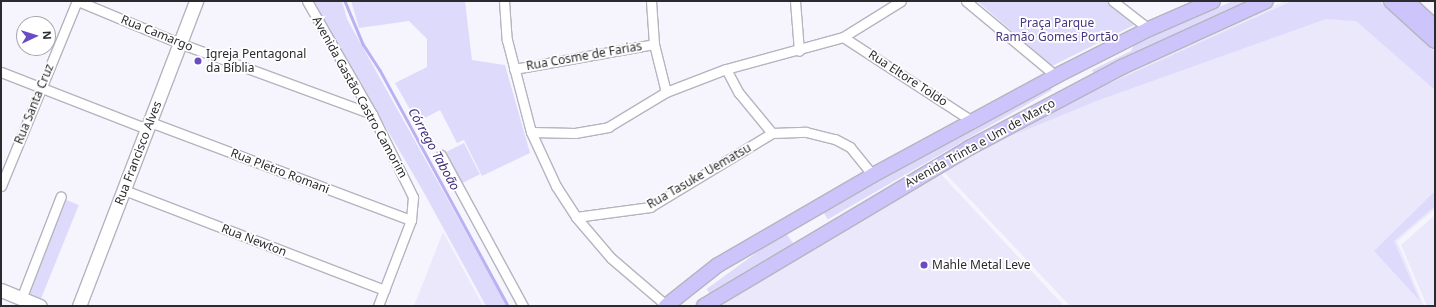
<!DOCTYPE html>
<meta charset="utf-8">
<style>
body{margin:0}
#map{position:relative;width:1436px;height:307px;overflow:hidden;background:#f6f5fe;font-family:"Noto Sans",sans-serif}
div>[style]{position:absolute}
.built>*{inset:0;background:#eae8fa}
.green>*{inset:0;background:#dedafc;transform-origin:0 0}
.stream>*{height:2.5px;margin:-1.25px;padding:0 1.25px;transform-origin:1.25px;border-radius:1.25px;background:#bab1f2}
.roads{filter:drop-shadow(1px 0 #b5b4bf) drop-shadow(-1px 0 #b5b4bf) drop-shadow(0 1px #b5b4bf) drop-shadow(0 -1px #b5b4bf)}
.street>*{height:9px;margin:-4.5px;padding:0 4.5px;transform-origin:4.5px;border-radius:4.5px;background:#fff}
.secondary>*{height:13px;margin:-6.5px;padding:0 6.5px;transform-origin:6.5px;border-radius:6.5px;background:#fff}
.primary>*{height:14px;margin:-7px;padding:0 7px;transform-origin:7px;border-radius:7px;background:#cdc4fb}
.dots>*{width:11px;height:11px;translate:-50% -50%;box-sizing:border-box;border:2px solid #fff;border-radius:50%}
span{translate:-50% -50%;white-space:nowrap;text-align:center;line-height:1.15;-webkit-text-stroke:3.5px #fff;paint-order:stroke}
.park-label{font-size:12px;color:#483682}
.street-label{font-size:12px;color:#2b2a2e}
.poi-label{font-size:12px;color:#2b2a2e}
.left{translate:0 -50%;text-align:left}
.water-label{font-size:13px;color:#422f7a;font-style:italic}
.frame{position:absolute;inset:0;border:2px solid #2b2a2e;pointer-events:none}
.north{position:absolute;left:16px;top:16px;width:40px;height:40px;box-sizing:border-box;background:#fff;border:1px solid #aaaaab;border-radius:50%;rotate:86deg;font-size:11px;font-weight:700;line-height:16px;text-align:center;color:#2b2a2e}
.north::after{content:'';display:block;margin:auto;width:14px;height:18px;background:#6a4bc4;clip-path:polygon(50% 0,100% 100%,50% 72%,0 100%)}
</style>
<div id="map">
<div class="built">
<div style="clip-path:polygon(1285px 1px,1383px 1px,1435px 48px,1435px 209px,1397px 241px,1424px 306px,1070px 306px,944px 172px,1082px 94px)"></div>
<div style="clip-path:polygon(940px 173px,1064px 306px,719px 306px,770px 271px)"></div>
<div style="clip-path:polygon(1435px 215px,1435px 306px,1427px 306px,1401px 245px)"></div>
<div style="clip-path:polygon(443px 232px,483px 306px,414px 306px)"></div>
</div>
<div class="green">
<div style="clip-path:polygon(312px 1px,342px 1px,347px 19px,507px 306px,486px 306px,423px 191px)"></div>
<div style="clip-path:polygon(351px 1px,465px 1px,472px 60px,505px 65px,530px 153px,482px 176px,464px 140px,457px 143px,440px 110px,417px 122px,395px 83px,427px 67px,427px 39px,409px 21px,359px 28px)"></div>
<div style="clip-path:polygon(977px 1px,1109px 1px,1138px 23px,1052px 66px)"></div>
<div style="clip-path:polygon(1233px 1px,1255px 1px,1095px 76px,1092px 70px,1131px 51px,1135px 43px)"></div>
<div style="clip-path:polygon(1292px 1px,1379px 1px,1435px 52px,1435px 90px,1356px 21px,1326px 19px,1099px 100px,1016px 134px,1082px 96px)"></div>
<div style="left:1048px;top:83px;width:8px;height:259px;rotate:60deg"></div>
<div style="left:464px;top:143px;width:35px;height:20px;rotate:63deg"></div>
<div style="clip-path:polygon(1435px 191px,1435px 206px,1394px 241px,1420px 301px,1374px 251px)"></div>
<div style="left:64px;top:199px;width:16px;height:101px;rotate:22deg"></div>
<div style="left:785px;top:232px;width:14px;height:97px;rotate:54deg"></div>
</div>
<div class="stream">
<div style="left:345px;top:1px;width:47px;rotate:67.3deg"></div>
<div style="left:363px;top:44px;width:31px;rotate:57deg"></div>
<div style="left:380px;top:70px;width:268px;rotate:61.5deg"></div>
</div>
<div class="roads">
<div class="street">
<div style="left:78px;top:1px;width:109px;rotate:22.6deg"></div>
<div style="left:179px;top:43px;width:206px;rotate:20.2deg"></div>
<div style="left:307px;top:1px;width:130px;rotate:60.1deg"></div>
<div style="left:372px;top:114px;width:93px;rotate:63.7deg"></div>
<div style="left:413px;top:197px;width:23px;rotate:95deg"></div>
<div style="left:411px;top:220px;width:92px;rotate:111deg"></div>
<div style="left:504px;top:1px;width:39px;rotate:86deg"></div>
<div style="left:507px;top:40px;width:95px;rotate:75.4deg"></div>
<div style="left:531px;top:132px;width:60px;rotate:65.2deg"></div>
<div style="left:556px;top:186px;width:37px;rotate:57deg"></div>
<div style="left:576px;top:217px;width:54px;rotate:49.5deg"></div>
<div style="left:611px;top:258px;width:74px;rotate:40.6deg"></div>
<div style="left:651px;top:1px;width:43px;rotate:86deg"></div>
<div style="left:654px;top:44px;width:49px;rotate:76deg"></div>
<div style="left:795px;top:1px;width:50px;rotate:85.4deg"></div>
<div style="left:966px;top:1px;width:117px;rotate:39.8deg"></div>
<div style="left:1113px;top:1px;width:46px;rotate:37.9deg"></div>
<div style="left:843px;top:37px;width:154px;rotate:33.1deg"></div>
<div style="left:514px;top:69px;width:142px;rotate:-10.1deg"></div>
<div style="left:726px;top:69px;width:27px;rotate:62deg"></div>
<div style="left:739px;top:93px;width:52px;rotate:50.5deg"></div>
<div style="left:772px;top:133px;width:34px;rotate:-2deg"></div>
<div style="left:806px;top:132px;width:30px;rotate:14deg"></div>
<div style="left:835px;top:139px;width:17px;rotate:28deg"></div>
<div style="left:850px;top:147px;width:36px;rotate:51deg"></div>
<div style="left:1px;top:72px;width:157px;rotate:21.3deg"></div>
<div style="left:150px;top:122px;width:279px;rotate:20.6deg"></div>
<div style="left:531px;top:132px;width:44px;rotate:1.3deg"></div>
<div style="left:575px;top:133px;width:34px;rotate:-10deg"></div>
<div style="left:608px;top:127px;width:68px;rotate:-31.1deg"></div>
<div style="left:666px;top:92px;width:64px;rotate:-21deg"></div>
<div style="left:726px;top:69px;width:121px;rotate:-15.3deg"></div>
<div style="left:843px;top:37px;width:68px;rotate:-31.8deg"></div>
<div style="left:441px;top:155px;width:172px;rotate:61.5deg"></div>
<div style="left:1px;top:186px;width:200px;rotate:-67.7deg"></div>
<div style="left:124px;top:190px;width:279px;rotate:21deg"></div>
<div style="left:576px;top:217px;width:75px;rotate:-7.7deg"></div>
<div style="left:650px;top:207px;width:143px;rotate:-31.2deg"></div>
<div style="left:21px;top:299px;width:110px;rotate:-68.8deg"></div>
</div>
<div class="secondary">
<div style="left:1px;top:290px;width:42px;rotate:22.3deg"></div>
<div style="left:79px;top:306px;width:327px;rotate:-69deg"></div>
</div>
<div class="primary">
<div style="left:1391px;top:1px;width:59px;rotate:42.3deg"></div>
<div style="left:1407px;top:1px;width:38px;rotate:43deg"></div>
<div style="left:666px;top:306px;width:66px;rotate:-38.3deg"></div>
<div style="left:718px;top:265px;width:179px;rotate:-30.1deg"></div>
<div style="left:873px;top:175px;width:208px;rotate:-28.4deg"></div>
<div style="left:1056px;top:76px;width:104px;rotate:-26.8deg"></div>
<div style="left:1149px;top:29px;width:70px;rotate:-23.6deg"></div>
<div style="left:704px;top:306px;width:309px;rotate:-30.8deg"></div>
<div style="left:969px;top:148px;width:173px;rotate:-27.9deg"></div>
<div style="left:1122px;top:67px;width:158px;rotate:-24.6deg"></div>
</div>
</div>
<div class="dots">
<div style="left:198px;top:61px;background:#6a4bc4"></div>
<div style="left:924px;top:265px;background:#6a4bc4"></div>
</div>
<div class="park-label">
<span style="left:1057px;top:30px">Praça Parque<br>Ramão Gomes Portão</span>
</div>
<div class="street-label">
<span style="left:157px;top:33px;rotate:22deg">Rua Camargo</span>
<span style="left:584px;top:56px;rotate:-10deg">Rua Cosme de Farias</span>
<span style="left:908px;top:78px;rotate:33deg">Rua Eltore Toldo</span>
<span style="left:360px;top:97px;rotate:61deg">Avenida Gastão Castro Camorim</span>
<span style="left:34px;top:104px;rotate:-68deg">Rua Santa Cruz</span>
<span style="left:980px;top:143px;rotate:-29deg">Avenida Trinta e Um de Março</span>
<span style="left:138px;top:153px;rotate:-69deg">Rua Francisco Alves</span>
<span style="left:280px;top:171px;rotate:21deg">Rua Pletro Romani</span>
<span style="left:699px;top:176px;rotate:-30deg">Rua Tasuke Uematsu</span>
<span style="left:254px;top:240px;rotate:21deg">Rua Newton</span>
</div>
<div class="poi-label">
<span class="left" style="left:206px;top:61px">Igreja Pentagonal<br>da Bíblia</span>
<span class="left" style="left:932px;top:265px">Mahle Metal Leve</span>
</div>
<div class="water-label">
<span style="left:434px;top:149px;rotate:61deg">Córrego Taboão</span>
</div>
<div class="frame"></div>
<div class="north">N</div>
</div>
